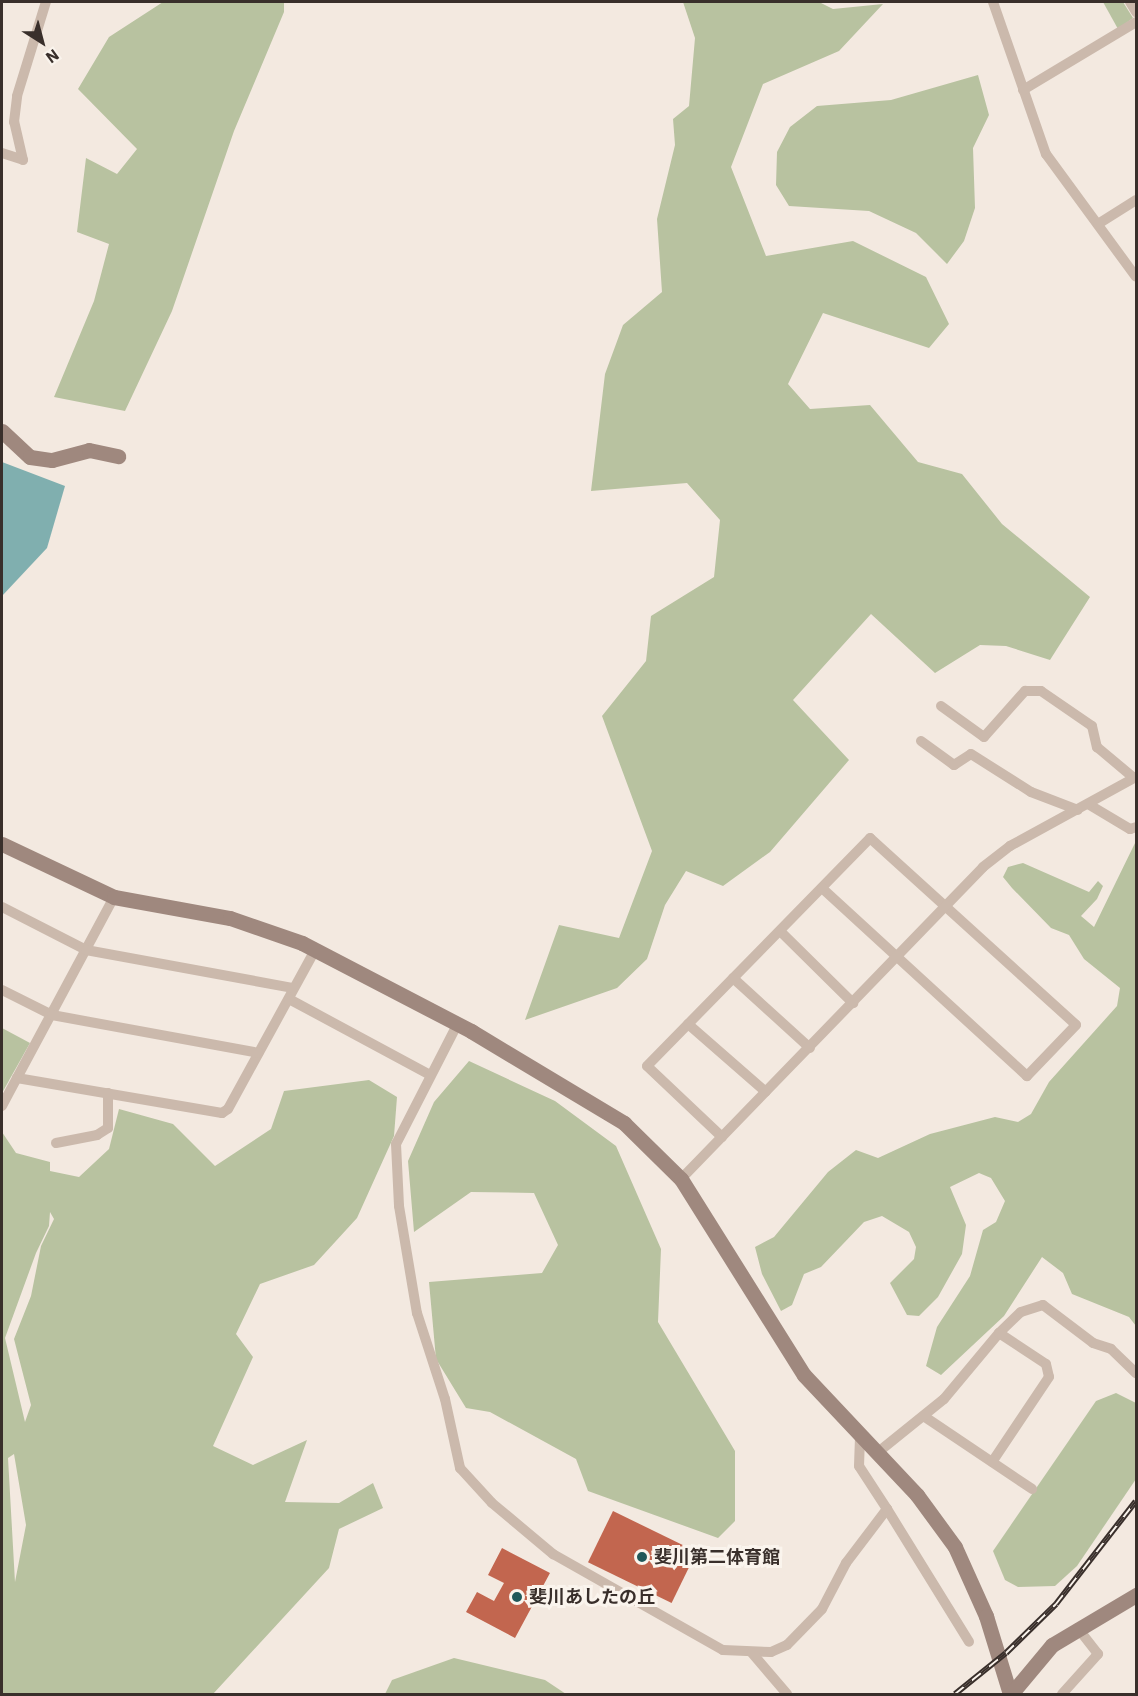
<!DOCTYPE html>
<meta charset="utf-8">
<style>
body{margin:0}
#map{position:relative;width:1138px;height:1696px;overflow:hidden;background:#f3e9e0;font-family:"IBM Plex Sans","Noto Sans JP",sans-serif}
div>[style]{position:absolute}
.green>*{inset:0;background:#b8c2a0}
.water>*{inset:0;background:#80afaf}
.building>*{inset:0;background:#c2664f;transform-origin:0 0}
.street>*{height:10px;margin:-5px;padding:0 5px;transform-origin:5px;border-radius:5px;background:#cbb9ac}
.secondary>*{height:15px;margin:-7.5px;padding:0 7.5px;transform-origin:7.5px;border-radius:7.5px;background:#9f887e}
.rail>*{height:6px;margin-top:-3px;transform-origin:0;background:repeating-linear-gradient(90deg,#faf4ed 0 11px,#392f2b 0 22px);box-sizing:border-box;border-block:2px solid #392f2b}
.dots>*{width:16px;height:16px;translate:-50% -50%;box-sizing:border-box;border:3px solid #faf4ed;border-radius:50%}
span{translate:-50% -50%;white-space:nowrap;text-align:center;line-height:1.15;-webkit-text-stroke:6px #faf4ed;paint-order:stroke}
.poi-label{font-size:18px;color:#392f2b;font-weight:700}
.left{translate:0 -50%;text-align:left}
.frame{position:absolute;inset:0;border:3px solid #392f2b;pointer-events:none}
.north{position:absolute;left:12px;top:12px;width:60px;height:60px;-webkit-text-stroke:4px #faf4ed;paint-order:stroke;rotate:144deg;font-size:16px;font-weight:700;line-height:24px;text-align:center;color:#392f2b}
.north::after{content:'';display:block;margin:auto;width:21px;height:27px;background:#392f2b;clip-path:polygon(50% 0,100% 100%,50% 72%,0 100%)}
</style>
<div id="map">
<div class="green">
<div style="clip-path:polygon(163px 2px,284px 2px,284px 12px,234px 131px,172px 311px,125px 411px,54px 397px,94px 301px,109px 244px,77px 232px,86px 158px,117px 174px,137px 149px,78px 89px,109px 37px)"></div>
<div style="clip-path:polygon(683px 2px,819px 2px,833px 9px,883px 4px,839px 51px,763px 84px,731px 167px,766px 256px,853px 241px,926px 277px,949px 324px,929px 348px,823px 313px,788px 384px,810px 409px,870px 405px,918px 462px,962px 474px,1002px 524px,1090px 597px,1050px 660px,1006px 646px,980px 645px,935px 673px,871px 614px,793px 700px,849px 760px,770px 852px,723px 886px,686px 871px,665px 905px,647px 959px,617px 988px,525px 1020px,559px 925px,619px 938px,652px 851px,602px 716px,646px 661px,651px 616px,714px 577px,720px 520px,687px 483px,591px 491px,605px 374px,623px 325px,662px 292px,657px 219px,675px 145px,673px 119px,689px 106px,695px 38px)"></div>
<div style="clip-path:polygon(1103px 2px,1123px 2px,1133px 18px,1118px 29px)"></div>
<div style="clip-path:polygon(978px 75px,989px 115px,973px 148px,975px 208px,964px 241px,947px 264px,916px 233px,869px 211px,789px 206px,776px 185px,777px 152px,790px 127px,817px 106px,891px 100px)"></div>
<div style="clip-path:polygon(1136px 841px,1136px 1326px,1129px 1317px,1072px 1294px,1063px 1273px,1042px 1257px,1004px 1316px,941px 1375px,926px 1366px,937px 1327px,970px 1276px,983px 1230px,996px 1222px,1005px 1201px,991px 1178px,979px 1173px,950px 1187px,966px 1225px,962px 1254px,938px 1297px,919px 1316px,907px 1315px,890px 1283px,914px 1259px,916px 1247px,909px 1232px,882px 1216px,864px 1222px,821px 1267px,804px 1274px,792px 1305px,781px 1311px,762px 1274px,755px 1247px,774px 1237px,828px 1172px,856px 1150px,878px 1158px,930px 1134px,995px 1117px,1018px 1122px,1031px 1114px,1049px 1082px,1117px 1006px,1120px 988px,1084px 959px,1069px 935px,1051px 928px,1012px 888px,1003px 877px,1008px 867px,1023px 863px,1089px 892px,1098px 881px,1103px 886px,1097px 899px,1081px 916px,1094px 927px)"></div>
<div style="clip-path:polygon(2px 1028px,30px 1043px,2px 1093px)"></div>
<div style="clip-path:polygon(469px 1061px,555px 1101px,616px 1146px,661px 1249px,658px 1322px,735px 1451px,735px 1521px,718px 1538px,588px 1491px,576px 1459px,490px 1412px,466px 1408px,436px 1359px,429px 1282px,542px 1273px,558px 1245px,534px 1193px,471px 1192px,414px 1232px,408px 1161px,434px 1102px)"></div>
<div style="clip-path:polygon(evenodd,369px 1080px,397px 1097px,394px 1136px,357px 1218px,314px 1265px,260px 1284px,236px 1334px,253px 1357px,213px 1446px,253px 1465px,307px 1440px,285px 1502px,339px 1503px,373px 1483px,383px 1508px,339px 1529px,329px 1568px,213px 1694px,2px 1694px,2px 1132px,16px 1153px,50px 1162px,50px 1171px,79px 1177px,109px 1149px,119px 1109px,173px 1124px,215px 1166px,271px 1129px,284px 1091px,369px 1080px,50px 1212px,54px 1219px,41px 1246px,31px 1296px,14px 1339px,31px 1405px,25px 1422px,5px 1338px,36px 1253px,49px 1226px,50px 1212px,369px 1080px,14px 1454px,26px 1525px,15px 1582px,8px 1458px,14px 1454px)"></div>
<div style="clip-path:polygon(1116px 1393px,1136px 1403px,1136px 1479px,1077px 1566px,1055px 1586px,1018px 1587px,1005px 1580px,993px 1551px,1096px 1401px)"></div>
<div style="clip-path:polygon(454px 1658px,545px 1680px,566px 1694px,385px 1694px,392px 1680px)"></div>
</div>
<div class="water">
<div style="clip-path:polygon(2px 462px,65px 486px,47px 548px,2px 596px)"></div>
</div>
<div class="building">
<div style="left:613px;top:1511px;width:93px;height:57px;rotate:26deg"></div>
<div style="clip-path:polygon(502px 1548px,550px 1573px,515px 1638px,466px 1612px,477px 1592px,494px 1601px,504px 1583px,488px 1575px)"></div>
</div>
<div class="street">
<div style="left:993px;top:2px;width:161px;rotate:70.8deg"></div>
<div style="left:1046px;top:154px;width:152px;rotate:53.8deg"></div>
<div style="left:1130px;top:2px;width:12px;rotate:59deg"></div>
<div style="left:1023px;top:90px;width:132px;rotate:-31deg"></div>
<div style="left:2px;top:153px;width:22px;rotate:18deg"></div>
<div style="left:23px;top:160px;width:39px;rotate:-103deg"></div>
<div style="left:14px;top:122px;width:26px;rotate:-83deg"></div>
<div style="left:17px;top:96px;width:98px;rotate:-72.9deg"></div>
<div style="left:1098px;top:224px;width:45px;rotate:-32.3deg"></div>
<div style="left:941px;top:706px;width:53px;rotate:35.8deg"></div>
<div style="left:984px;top:737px;width:62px;rotate:-48.3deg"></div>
<div style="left:1025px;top:691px;width:16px"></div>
<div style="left:1041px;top:691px;width:62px;rotate:34.5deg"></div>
<div style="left:1092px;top:726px;width:22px;rotate:77deg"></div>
<div style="left:1097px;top:747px;width:48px;rotate:40deg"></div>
<div style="left:921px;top:741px;width:41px;rotate:36deg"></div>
<div style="left:954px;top:765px;width:20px;rotate:-33deg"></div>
<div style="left:971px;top:754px;width:71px;rotate:32.3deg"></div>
<div style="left:1031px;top:792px;width:50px;rotate:21deg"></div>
<div style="left:1088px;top:804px;width:49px;rotate:30.8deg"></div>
<div style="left:1130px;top:829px;width:6px;rotate:-18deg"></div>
<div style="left:114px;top:897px;width:205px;rotate:118.2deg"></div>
<div style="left:17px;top:1078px;width:208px;rotate:9.7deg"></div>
<div style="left:222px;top:1113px;width:7px;rotate:-34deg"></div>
<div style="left:228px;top:1109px;width:181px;rotate:-61.3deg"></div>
<div style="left:2px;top:907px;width:94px;rotate:27.1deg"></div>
<div style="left:86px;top:950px;width:211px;rotate:10.4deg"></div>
<div style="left:780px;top:931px;width:103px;rotate:44.6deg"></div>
<div style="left:733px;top:978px;width:104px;rotate:42.3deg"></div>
<div style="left:2px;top:990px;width:56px;rotate:26.6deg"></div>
<div style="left:52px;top:1015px;width:210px;rotate:10.4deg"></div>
<div style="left:289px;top:999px;width:158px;rotate:28.3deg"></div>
<div style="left:458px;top:1023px;width:136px;rotate:117.1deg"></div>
<div style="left:396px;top:1144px;width:62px;rotate:87.2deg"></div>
<div style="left:399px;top:1206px;width:109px;rotate:80.5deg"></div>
<div style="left:417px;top:1313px;width:90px;rotate:72deg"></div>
<div style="left:445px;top:1399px;width:71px;rotate:77.7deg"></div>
<div style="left:460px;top:1468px;width:47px;rotate:47.6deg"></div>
<div style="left:492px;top:1503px;width:80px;rotate:39.9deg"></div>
<div style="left:553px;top:1554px;width:195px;rotate:29.5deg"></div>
<div style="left:723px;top:1650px;width:48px;rotate:2.4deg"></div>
<div style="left:771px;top:1652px;width:17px;rotate:-24deg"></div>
<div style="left:787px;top:1645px;width:50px;rotate:-45.8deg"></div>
<div style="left:822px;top:1609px;width:52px;rotate:-62.4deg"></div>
<div style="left:846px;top:1563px;width:68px;rotate:-52.8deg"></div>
<div style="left:887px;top:1509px;width:51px;rotate:-123.1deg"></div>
<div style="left:859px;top:1466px;width:29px;rotate:-88deg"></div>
<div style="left:688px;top:1024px;width:103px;rotate:41.1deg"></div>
<div style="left:2px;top:1106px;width:32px;rotate:-62deg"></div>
<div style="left:722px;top:1137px;width:103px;rotate:-136.6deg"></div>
<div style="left:647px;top:1066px;width:319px;rotate:-45.6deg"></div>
<div style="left:870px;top:838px;width:278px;rotate:42.2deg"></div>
<div style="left:1076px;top:1025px;width:71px;rotate:133.9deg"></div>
<div style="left:1027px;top:1076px;width:278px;rotate:-137.5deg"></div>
<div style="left:56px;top:1143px;width:42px;rotate:-11deg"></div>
<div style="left:97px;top:1135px;width:13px;rotate:-32deg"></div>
<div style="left:108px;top:1128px;width:35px;rotate:-90deg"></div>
<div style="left:681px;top:1179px;width:434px;rotate:-45.9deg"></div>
<div style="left:983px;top:867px;width:34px;rotate:-38deg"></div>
<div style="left:1010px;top:846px;width:144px;rotate:-28.7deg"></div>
<div style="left:999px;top:1333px;width:30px;rotate:-44deg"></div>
<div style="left:1021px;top:1312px;width:23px;rotate:-18deg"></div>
<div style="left:1043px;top:1305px;width:63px;rotate:37.2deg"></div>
<div style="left:1093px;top:1343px;width:19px;rotate:18deg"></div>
<div style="left:1111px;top:1349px;width:35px;rotate:44deg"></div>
<div style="left:925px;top:1417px;width:129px;rotate:33.9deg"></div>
<div style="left:877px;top:1453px;width:86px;rotate:-38.9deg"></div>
<div style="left:944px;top:1399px;width:86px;rotate:-50.2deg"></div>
<div style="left:999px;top:1333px;width:56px;rotate:33.4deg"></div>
<div style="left:1046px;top:1364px;width:13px;rotate:77deg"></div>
<div style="left:1049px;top:1377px;width:102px;rotate:123.8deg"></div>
<div style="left:887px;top:1509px;width:156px;rotate:58.3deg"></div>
<div style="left:752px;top:1653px;width:54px;rotate:49.5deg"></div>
<div style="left:1062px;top:1694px;width:54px;rotate:-48deg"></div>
<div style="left:1098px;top:1654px;width:33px;rotate:-128deg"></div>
</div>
<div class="secondary">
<div style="left:2px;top:431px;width:38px;rotate:43deg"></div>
<div style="left:30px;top:457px;width:22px;rotate:8deg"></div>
<div style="left:52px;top:460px;width:38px;rotate:-15deg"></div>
<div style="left:89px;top:450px;width:30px;rotate:12deg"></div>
<div style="left:2px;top:844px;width:124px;rotate:25.3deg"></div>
<div style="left:114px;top:897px;width:118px;rotate:10.3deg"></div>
<div style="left:230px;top:918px;width:76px;rotate:19.1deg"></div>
<div style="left:302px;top:943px;width:191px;rotate:27.5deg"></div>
<div style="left:471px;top:1031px;width:179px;rotate:31deg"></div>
<div style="left:624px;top:1123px;width:80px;rotate:44.5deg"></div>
<div style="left:681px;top:1179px;width:231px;rotate:57.9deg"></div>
<div style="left:804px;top:1375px;width:165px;rotate:46.7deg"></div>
<div style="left:917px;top:1495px;width:64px;rotate:53.8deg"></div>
<div style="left:955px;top:1547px;width:76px;rotate:65.8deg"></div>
<div style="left:986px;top:1616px;width:82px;rotate:72.9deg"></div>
<div style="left:1011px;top:1694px;width:64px;rotate:-50.1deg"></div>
<div style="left:1052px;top:1645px;width:98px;rotate:-30.8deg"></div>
</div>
<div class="rail">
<div style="left:955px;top:1694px;width:65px;rotate:-38.8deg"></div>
<div style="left:1006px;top:1653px;width:70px;rotate:-44.4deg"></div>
<div style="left:1056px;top:1604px;width:130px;rotate:-52.2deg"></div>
</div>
<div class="dots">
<div style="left:642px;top:1557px;background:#21585a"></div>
<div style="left:517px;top:1597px;background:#21585a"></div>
</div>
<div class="poi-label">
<span class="left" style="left:654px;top:1557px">斐川第二体育館</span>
<span class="left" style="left:529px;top:1597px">斐川あしたの丘</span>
</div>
<div class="frame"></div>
<div class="north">N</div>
</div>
